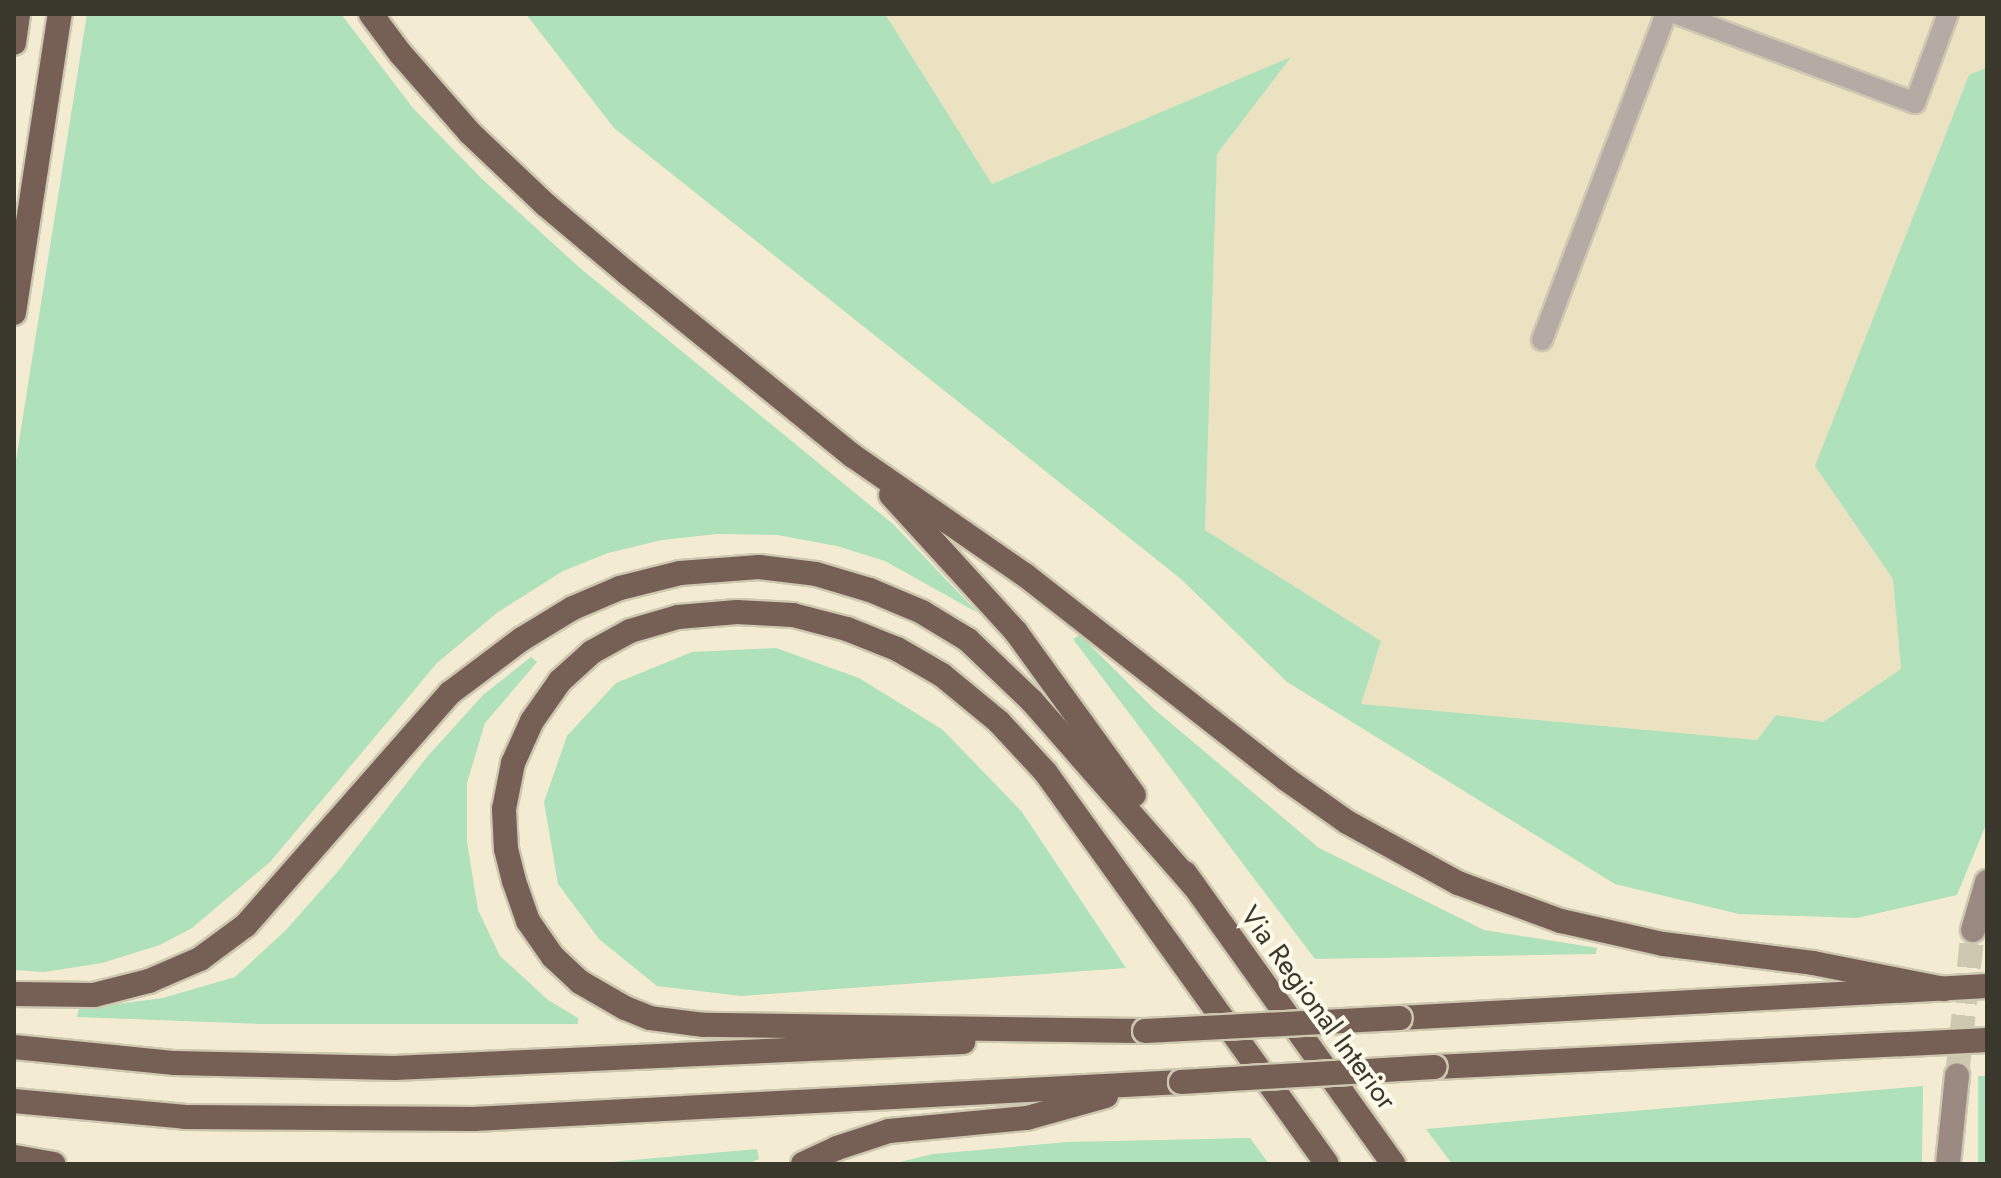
<!DOCTYPE html>
<style>
body{margin:0}
#map{position:relative;width:2001px;height:1178px;overflow:hidden;background:#f3ecd2;font-family:Jost,sans-serif}
div>[style]{position:absolute}
.built>*{inset:0;background:#ebe2c1}
.green>*{inset:0;background:#afe1bb;transform-origin:0 0}
.secondary-tunnel>*{height:24px;margin-top:-12px;transform-origin:0;background:repeating-linear-gradient(90deg,#cec8b1 0 24px,transparent 0 36px)}
.roads{filter:drop-shadow(2px 0 #cec8b1) drop-shadow(-2px 0 #cec8b1) drop-shadow(0 2px #cec8b1) drop-shadow(0 -2px #cec8b1)}
.street>*{height:20px;margin:-10px;padding:0 10px;transform-origin:10px;border-radius:10px;background:#b6aaa5}
.secondary>*{height:24px;margin:-12px;padding:0 12px;transform-origin:12px;border-radius:12px;background:#9b8a82}
.highway>*{height:24px;margin:-12px;padding:0 12px;transform-origin:12px;border-radius:12px;background:#765f54}
.bridges{filter:drop-shadow(2px 0 #cec8b1) drop-shadow(-2px 0 #cec8b1) drop-shadow(0 2px #cec8b1) drop-shadow(0 -2px #cec8b1)}
.highway-bridge>*{height:24px;margin:-12px;padding:0 12px;transform-origin:12px;border-radius:12px;background:#765f54}
span{translate:-50% -50%;white-space:nowrap;text-align:center;line-height:1.15;-webkit-text-stroke:8px #fefaea;paint-order:stroke}
.street-label{font-size:28px;color:#3a372d}
.frame{position:absolute;inset:0;border:16px solid #3a372d;pointer-events:none}
</style>
<div id="map">
<div class="built">
<div style="clip-path:polygon(885px 14px,1987px 14px,1987px 67px,1969px 75px,1816px 466px,1893px 579px,1901px 669px,1823px 722px,1776px 715px,1757px 740px,1360px 704px,1381px 641px,1205px 530px,1217px 154px,1290px 58px,992px 184px)"></div>
</div>
<div class="green">
<div style="clip-path:polygon(87px 14px,341px 14px,413px 108px,482px 179px,580px 268px,893px 524px,978px 613px,885px 561px,837px 546px,777px 535px,717px 534px,662px 540px,608px 553px,563px 571px,498px 612px,437px 663px,270px 862px,192px 928px,160px 945px,102px 963px,44px 972px,14px 970px,14px 473px)"></div>
<div style="clip-path:polygon(526px 14px,885px 14px,992px 184px,1291px 57px,1217px 154px,1205px 530px,1381px 641px,1361px 704px,1757px 740px,1776px 715px,1823px 722px,1901px 669px,1893px 579px,1815px 466px,1969px 75px,1987px 67px,1987px 822px,1957px 895px,1857px 918px,1739px 914px,1615px 884px,1287px 682px,1181px 579px,614px 128px)"></div>
<div style="clip-path:polygon(1080px 635px,1154px 709px,1319px 848px,1484px 930px,1597px 948px,1596px 954px,1315px 959px,1073px 639px)"></div>
<div style="clip-path:polygon(776px 648px,859px 678px,943px 730px,1022px 812px,1126px 968px,741px 996px,657px 986px,599px 939px,558px 884px,544px 802px,567px 736px,616px 683px,692px 652px)"></div>
<div style="clip-path:polygon(531px 657px,537px 662px,485px 723px,467px 783px,467px 842px,478px 910px,500px 956px,548px 1000px,578px 1018px,578px 1024px,261px 1024px,77px 1017px,79px 1009px,163px 998px,235px 977px,286px 930px,339px 870px,427px 757px,483px 695px)"></div>
<div style="left:1987px;top:1076px;width:88px;height:9px;rotate:90deg"></div>
<div style="clip-path:polygon(1923px 1086px,1922px 1164px,1452px 1164px,1426px 1129px)"></div>
<div style="clip-path:polygon(1250px 1138px,1269px 1164px,892px 1164px,933px 1154px,1068px 1142px)"></div>
<div style="clip-path:polygon(757px 1149px,759px 1159px,747px 1164px,588px 1164px)"></div>
</div>
<div class="secondary-tunnel">
<div style="left:1957px;top:1075px;width:146px;rotate:-83.7deg"></div>
</div>
<div class="roads">
<div class="street">
<div style="left:1677px;top:14px;width:254px;rotate:20.5deg"></div>
<div style="left:1915px;top:103px;width:95px;rotate:-69.7deg"></div>
<div style="left:1542px;top:340px;width:349px;rotate:-69.2deg"></div>
</div>
<div class="secondary">
<div style="left:1973px;top:930px;width:50px;rotate:-73.7deg"></div>
<div style="left:1948px;top:1164px;width:89px;rotate:-84.2deg"></div>
</div>
<div class="highway">
<div style="left:371px;top:14px;width:49px;rotate:53.4deg"></div>
<div style="left:400px;top:53px;width:106px;rotate:48.8deg"></div>
<div style="left:470px;top:133px;width:105px;rotate:43.5deg"></div>
<div style="left:546px;top:205px;width:107px;rotate:40.1deg"></div>
<div style="left:628px;top:274px;width:289px;rotate:39deg"></div>
<div style="left:853px;top:456px;width:209px;rotate:34.7deg"></div>
<div style="left:1025px;top:575px;width:331px;rotate:38deg"></div>
<div style="left:1286px;top:779px;width:75px;rotate:35.2deg"></div>
<div style="left:1347px;top:822px;width:127px;rotate:28.8deg"></div>
<div style="left:1458px;top:883px;width:110px;rotate:20.3deg"></div>
<div style="left:1561px;top:921px;width:105px;rotate:12.7deg"></div>
<div style="left:1663px;top:944px;width:151px;rotate:7.2deg"></div>
<div style="left:1813px;top:963px;width:134px;rotate:11.2deg"></div>
<div style="left:14px;top:43px;width:29px;rotate:-82deg"></div>
<div style="left:14px;top:313px;width:303px;rotate:-81.3deg"></div>
<div style="left:891px;top:495px;width:185px;rotate:47.6deg"></div>
<div style="left:1016px;top:632px;width:201px;rotate:54.1deg"></div>
<div style="left:1185px;top:873px;width:358px;rotate:54.4deg"></div>
<div style="left:14px;top:994px;width:80px;rotate:0.7deg"></div>
<div style="left:94px;top:995px;width:57px;rotate:-14.3deg"></div>
<div style="left:149px;top:981px;width:56px;rotate:-23.3deg"></div>
<div style="left:200px;top:959px;width:57px;rotate:-36.5deg"></div>
<div style="left:246px;top:925px;width:309px;rotate:-48.7deg"></div>
<div style="left:450px;top:693px;width:90px;rotate:-36.9deg"></div>
<div style="left:522px;top:639px;width:60px;rotate:-31.3deg"></div>
<div style="left:573px;top:608px;width:51px;rotate:-23.1deg"></div>
<div style="left:620px;top:588px;width:62px;rotate:-14deg"></div>
<div style="left:680px;top:573px;width:79px;rotate:-4.3deg"></div>
<div style="left:759px;top:567px;width:57px;rotate:7deg"></div>
<div style="left:816px;top:574px;width:56px;rotate:16.5deg"></div>
<div style="left:870px;top:590px;width:56px;rotate:22.9deg"></div>
<div style="left:922px;top:612px;width:54px;rotate:31.3deg"></div>
<div style="left:968px;top:640px;width:88px;rotate:43.6deg"></div>
<div style="left:1032px;top:701px;width:246px;rotate:48.8deg"></div>
<div style="left:1400px;top:1018px;width:588px;rotate:-3.12deg"></div>
<div style="left:1145px;top:1031px;width:441px;rotate:-179.2deg"></div>
<div style="left:704px;top:1025px;width:54px;rotate:-172.6deg"></div>
<div style="left:650px;top:1018px;width:27px;rotate:-158deg"></div>
<div style="left:625px;top:1008px;width:52px;rotate:-150deg"></div>
<div style="left:580px;top:982px;width:37px;rotate:-137deg"></div>
<div style="left:553px;top:957px;width:44px;rotate:-124.8deg"></div>
<div style="left:528px;top:921px;width:42px;rotate:-109.3deg"></div>
<div style="left:514px;top:881px;width:33px;rotate:-104deg"></div>
<div style="left:506px;top:849px;width:40px;rotate:-92.9deg"></div>
<div style="left:504px;top:809px;width:47px;rotate:-78.9deg"></div>
<div style="left:513px;top:763px;width:46px;rotate:-65.7deg"></div>
<div style="left:532px;top:721px;width:49px;rotate:-55deg"></div>
<div style="left:560px;top:681px;width:43px;rotate:-42.2deg"></div>
<div style="left:592px;top:652px;width:43px;rotate:-28.9deg"></div>
<div style="left:630px;top:631px;width:50px;rotate:-16.3deg"></div>
<div style="left:678px;top:617px;width:59px;rotate:-4.8deg"></div>
<div style="left:737px;top:612px;width:56px;rotate:3.1deg"></div>
<div style="left:793px;top:615px;width:56px;rotate:14.5deg"></div>
<div style="left:847px;top:629px;width:54px;rotate:21.8deg"></div>
<div style="left:897px;top:649px;width:52px;rotate:30deg"></div>
<div style="left:942px;top:675px;width:74px;rotate:39.5deg"></div>
<div style="left:999px;top:722px;width:69px;rotate:47.3deg"></div>
<div style="left:1046px;top:773px;width:481px;rotate:54.3deg"></div>
<div style="left:14px;top:1047px;width:162px;rotate:5.7deg"></div>
<div style="left:175px;top:1063px;width:219px;rotate:1.3deg"></div>
<div style="left:394px;top:1068px;width:570px;rotate:-2.62deg"></div>
<div style="left:1435px;top:1067px;width:553px;rotate:-2.8deg"></div>
<div style="left:14px;top:1101px;width:172px;rotate:5.3deg"></div>
<div style="left:185px;top:1117px;width:289px;rotate:0.4deg"></div>
<div style="left:474px;top:1119px;width:708px;rotate:-3deg"></div>
<div style="left:14px;top:1157px;width:40px;rotate:10deg"></div>
<div style="left:803px;top:1164px;width:38px;rotate:-25deg"></div>
<div style="left:837px;top:1148px;width:55px;rotate:-18.1deg"></div>
<div style="left:889px;top:1131px;width:139px;rotate:-5.4deg"></div>
<div style="left:1027px;top:1118px;width:82px;rotate:-15.6deg"></div>
</div>
</div>
<div class="bridges">
<div class="highway-bridge">
<div style="left:1145px;top:1031px;width:255px;rotate:-2.9deg"></div>
<div style="left:1181px;top:1082px;width:254px;rotate:-3.4deg"></div>
</div>
</div>
<div class="street-label">
<span style="left:1318px;top:1008px;rotate:54deg">Via Regional Interior</span>
</div>
<div class="frame"></div>
</div>
